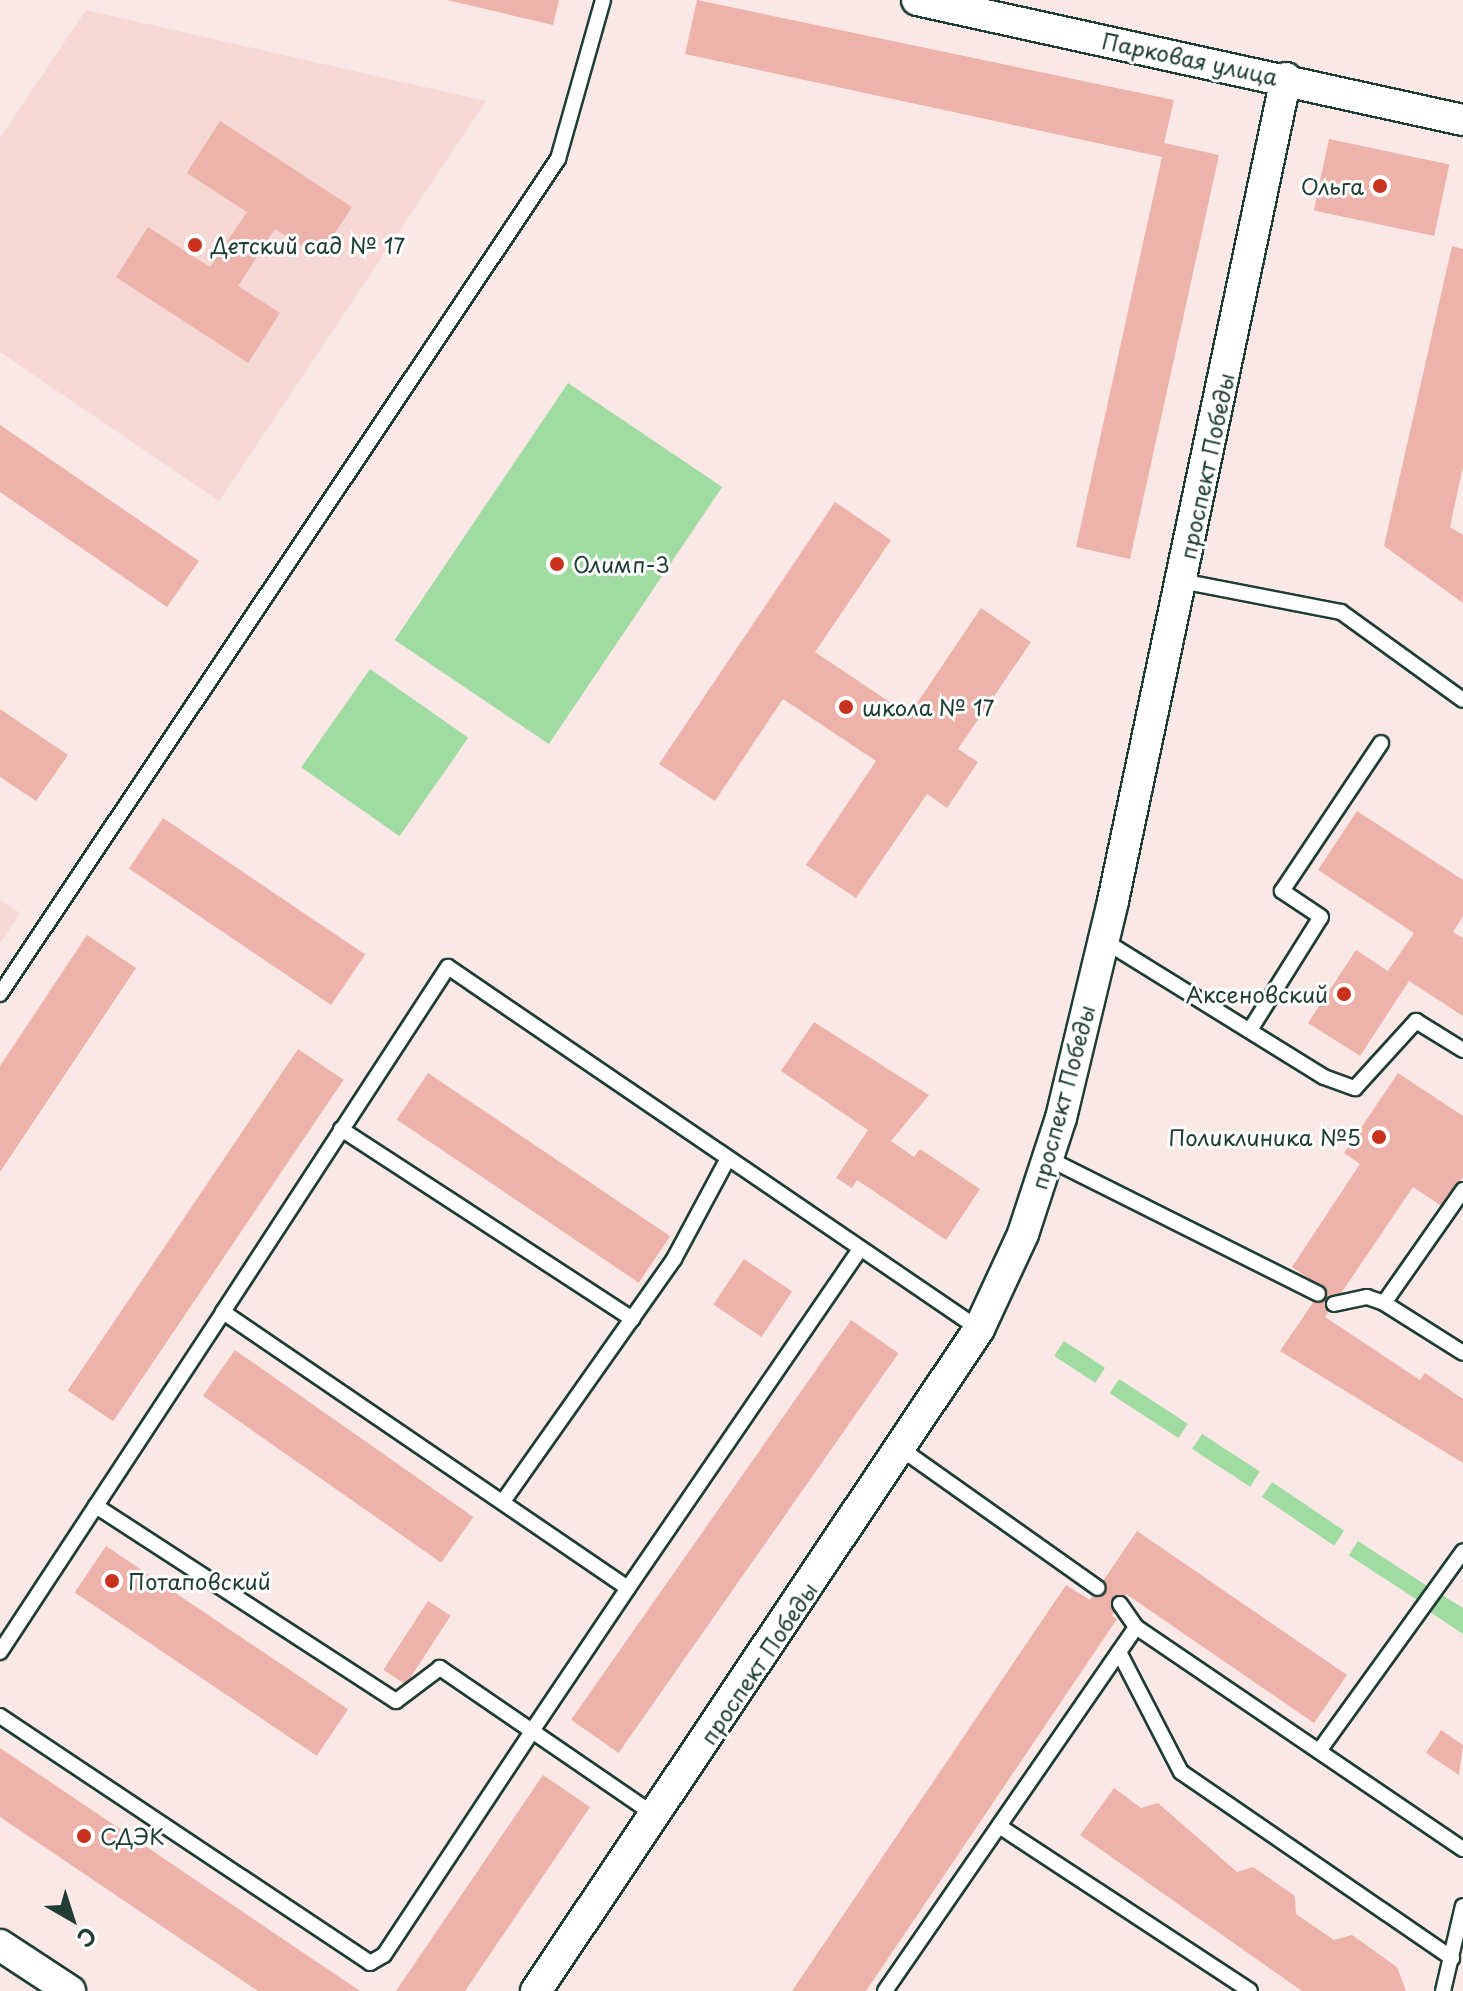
<!DOCTYPE html>
<meta charset="utf-8">
<style>
body{margin:0}
#map{position:relative;width:1463px;height:1991px;overflow:hidden;background:#fae8e6;font-family:"Playpen Sans",sans-serif}
div>[style]{position:absolute}
.built>*{inset:0;background:#f6d8d4}
.green>*{inset:0;background:#a0dba2;transform-origin:0 0}
.building>*{inset:0;background:#edb2aa;transform-origin:0 0}
.roads{filter:drop-shadow(2px 0 #1f3d34) drop-shadow(-2px 0 #1f3d34) drop-shadow(0 2px #1f3d34) drop-shadow(0 -2px #1f3d34)}
.service>*{height:14px;margin:-7px;padding:0 7px;transform-origin:7px;border-radius:7px;background:#fff}
.minor>*{height:30px;margin:-15px;padding:0 15px;transform-origin:15px;border-radius:15px;background:#fff}
.dots>*{width:22px;height:22px;translate:-50% -50%;box-sizing:border-box;border:4px solid #fff;border-radius:50%}
span{translate:-50% -50%;white-space:nowrap;text-align:center;line-height:1.15;-webkit-text-stroke:6px #fff;paint-order:stroke}
.street-label{font-size:22px;color:#1f3d34}
.poi-label{font-size:22px;color:#1f3d34}
.right{translate:-100% -50%;text-align:right}
.left{translate:0 -50%;text-align:left}
.north{position:absolute;left:32px;top:1879px;width:80px;height:80px;-webkit-text-stroke:6px #fff;paint-order:stroke;rotate:141deg;font-size:22px;font-weight:700;line-height:32px;text-align:center;color:#1f3d34}
.north::after{content:'';display:block;margin:auto;width:28px;height:36px;background:#1f3d34;clip-path:polygon(50% 0,100% 100%,50% 72%,0 100%)}
</style>
<div id="map">
<div class="built">
<div style="clip-path:polygon(86px 10px,486px 101px,219px 501px,0 352px,0 138px)"></div>
<div style="clip-path:polygon(0 900px,20px 913px,0 943px)"></div>
</div>
<div class="green">
<div style="left:568px;top:383px;width:186px;height:310px;rotate:34deg"></div>
<div style="left:370px;top:669px;width:120px;height:120px;rotate:35deg"></div>
<div style="left:1064px;top:1341px;width:49px;height:18px;rotate:33deg"></div>
<div style="left:1119px;top:1379px;width:82px;height:17px;rotate:33deg"></div>
<div style="left:1202px;top:1434px;width:69px;height:18px;rotate:33deg"></div>
<div style="left:1272px;top:1482px;width:87px;height:18px;rotate:34deg"></div>
<div style="left:1358px;top:1541px;width:82px;height:17px;rotate:33deg"></div>
<div style="clip-path:polygon(1439px 1593px,1463px 1608px,1463px 1634px,1427px 1610px)"></div>
</div>
<div class="building">
<div style="clip-path:polygon(447px 0,559px 0,553px 25px)"></div>
<div style="clip-path:polygon(697px 0,1174px 100px,1164px 143px,1219px 155px,1130px 559px,1076px 547px,1162px 157px,685px 54px)"></div>
<div style="clip-path:polygon(220px 121px,352px 207px,319px 257px,275px 229px,238px 286px,280px 313px,248px 363px,116px 277px,148px 227px,210px 267px,247px 212px,187px 173px)"></div>
<div style="left:1329px;top:139px;width:123px;height:73px;rotate:12deg"></div>
<div style="clip-path:polygon(1452px 246px,1463px 249px,1463px 467px,1450px 527px,1463px 535px,1463px 603px,1384px 546px)"></div>
<div style="clip-path:polygon(0 425px,199px 561px,167px 607px,0 492px)"></div>
<div style="clip-path:polygon(835px 502px,891px 540px,815px 652px,909px 715px,981px 608px,1031px 642px,958px 749px,978px 762px,947px 808px,927px 794px,856px 898px,806px 865px,876px 761px,783px 699px,715px 801px,659px 764px)"></div>
<div style="clip-path:polygon(0 709px,68px 755px,36px 801px,0 777px)"></div>
<div style="clip-path:polygon(1357px 811px,1463px 880px,1463px 916px,1453px 932px,1463px 938px,1463px 1016px,1409px 981px,1360px 1056px,1308px 1023px,1356px 950px,1388px 971px,1414px 933px,1318px 870px)"></div>
<div style="left:163px;top:818px;width:244px;height:61px;rotate:34deg"></div>
<div style="clip-path:polygon(87px 935px,136px 968px,0 1172px,0 1066px)"></div>
<div style="clip-path:polygon(814px 1022px,929px 1095px,891px 1141px,914px 1157px,920px 1149px,980px 1189px,946px 1240px,857px 1180px,852px 1188px,836px 1178px,868px 1130px,781px 1071px)"></div>
<div style="left:298px;top:1049px;width:55px;height:412px;rotate:34deg"></div>
<div style="left:428px;top:1073px;width:292px;height:56px;rotate:34deg"></div>
<div style="clip-path:polygon(1398px 1073px,1463px 1116px,1463px 1177px,1443px 1207px,1413px 1187px,1325px 1317px,1420px 1380px,1425px 1373px,1463px 1399px,1463px 1463px,1280px 1351px,1323px 1288px,1292px 1267px,1360px 1164px,1344px 1153px)"></div>
<div style="left:744px;top:1259px;width:58px;height:55px;rotate:34deg"></div>
<div style="left:851px;top:1320px;width:58px;height:488px;rotate:35deg"></div>
<div style="left:235px;top:1350px;width:291px;height:56px;rotate:35deg"></div>
<div style="clip-path:polygon(1137px 1531px,1347px 1675px,1314px 1723px,1126px 1594px,1112px 1616px,1117px 1619px,866px 1991px,792px 1991px,1066px 1585px,1090px 1600px)"></div>
<div style="left:106px;top:1546px;width:292px;height:56px;rotate:34deg"></div>
<div style="left:428px;top:1601px;width:27px;height:82px;rotate:33deg"></div>
<div style="clip-path:polygon(1441px 1730px,1463px 1745px,1459px 1775px,1426px 1753px)"></div>
<div style="clip-path:polygon(0 1748px,360px 1991px,258px 1991px,0 1817px)"></div>
<div style="clip-path:polygon(543px 1775px,590px 1807px,465px 1991px,396px 1991px)"></div>
<div style="clip-path:polygon(1114px 1788px,1141px 1808px,1158px 1803px,1237px 1872px,1253px 1867px,1295px 1896px,1296px 1914px,1334px 1940px,1352px 1935px,1397px 1967px,1406px 1991px,1302px 1991px,1080px 1835px)"></div>
</div>
<div class="roads">
<div class="service">
<div style="left:1181px;top:581px;width:163px;rotate:11deg"></div>
<div style="left:1341px;top:612px;width:150px;rotate:35.8deg"></div>
<div style="left:1103px;top:940px;width:260px;rotate:31.8deg"></div>
<div style="left:1324px;top:1077px;width:33px;rotate:20deg"></div>
<div style="left:1355px;top:1088px;width:91px;rotate:-47.7deg"></div>
<div style="left:1416px;top:1021px;width:55px;rotate:31.7deg"></div>
<div style="left:0;top:994px;width:1004px;rotate:-56.25deg"></div>
<div style="left:558px;top:159px;width:165px;rotate:-74.2deg"></div>
<div style="left:1250px;top:1030px;width:133px;rotate:-57.9deg"></div>
<div style="left:1321px;top:917px;width:47px;rotate:-146.3deg"></div>
<div style="left:1282px;top:891px;width:178px;rotate:-56.2deg"></div>
<div style="left:341px;top:1129px;width:348px;rotate:33.1deg"></div>
<div style="left:1047px;top:1158px;width:303px;rotate:26.6deg"></div>
<div style="left:1384px;top:1303px;width:138px;rotate:-55deg"></div>
<div style="left:1334px;top:1304px;width:34px;rotate:-12deg"></div>
<div style="left:1367px;top:1297px;width:18px;rotate:19deg"></div>
<div style="left:1384px;top:1303px;width:93px;rotate:32.3deg"></div>
<div style="left:223px;top:1312px;width:412px;rotate:-56.9deg"></div>
<div style="left:448px;top:967px;width:643px;rotate:34.28deg"></div>
<div style="left:900px;top:1448px;width:242px;rotate:35.3deg"></div>
<div style="left:504px;top:1500px;width:295px;rotate:-54.8deg"></div>
<div style="left:674px;top:1259px;width:112px;rotate:-61.8deg"></div>
<div style="left:628px;top:1588px;width:172px;rotate:123.9deg"></div>
<div style="left:532px;top:1731px;width:150px;rotate:34.4deg"></div>
<div style="left:1120px;top:1604px;width:28px;rotate:55deg"></div>
<div style="left:0;top:1652px;width:407px;rotate:-56.7deg"></div>
<div style="left:223px;top:1312px;width:490px;rotate:34.3deg"></div>
<div style="left:628px;top:1588px;width:409px;rotate:-55.6deg"></div>
<div style="left:1119px;top:1652px;width:135px;rotate:62.7deg"></div>
<div style="left:1181px;top:1772px;width:329px;rotate:34.5deg"></div>
<div style="left:0;top:1716px;width:445px;rotate:33.7deg"></div>
<div style="left:370px;top:1963px;width:16px;rotate:-30deg"></div>
<div style="left:384px;top:1955px;width:268px;rotate:-56.5deg"></div>
<div style="left:532px;top:1731px;width:112px;rotate:-145.6deg"></div>
<div style="left:440px;top:1668px;width:55px;rotate:143.1deg"></div>
<div style="left:396px;top:1701px;width:358px;rotate:-147deg"></div>
<div style="left:1319px;top:1751px;width:246px;rotate:-54.2deg"></div>
<div style="left:999px;top:1826px;width:300px;rotate:33.3deg"></div>
<div style="left:885px;top:1991px;width:442px;rotate:-55.4deg"></div>
<div style="left:1136px;top:1627px;width:395px;rotate:34.2deg"></div>
<div style="left:1443px;top:1991px;width:87px;rotate:-76.8deg"></div>
</div>
<div class="minor">
<div style="left:917px;top:0;width:559px;rotate:12.4deg"></div>
<div style="left:0;top:1945px;width:84px;rotate:33.3deg"></div>
<div style="left:536px;top:1991px;width:797px;rotate:-56.21deg"></div>
<div style="left:979px;top:1329px;width:105px;rotate:-65.1deg"></div>
<div style="left:1023px;top:1234px;width:122px;rotate:-71.9deg"></div>
<div style="left:1061px;top:1118px;width:223px;rotate:-76.5deg"></div>
<div style="left:1113px;top:901px;width:841px;rotate:-78.13deg"></div>
</div>
</div>
<div class="dots">
<div style="left:1380px;top:186px;background:#c8321e"></div>
<div style="left:195px;top:245px;background:#c8321e"></div>
<div style="left:557px;top:564px;background:#c8321e"></div>
<div style="left:846px;top:707px;background:#c8321e"></div>
<div style="left:1344px;top:994px;background:#c8321e"></div>
<div style="left:1379px;top:1137px;background:#c8321e"></div>
<div style="left:112px;top:1581px;background:#c8321e"></div>
<div style="left:84px;top:1836px;background:#c8321e"></div>
</div>
<div class="street-label">
<span style="left:1190px;top:58px;rotate:12deg">Парковая улица</span>
<span style="left:1206px;top:466px;rotate:-78deg">проспект Победы</span>
<span style="left:1062px;top:1097px;rotate:-75deg">проспект Победы</span>
<span style="left:758px;top:1663px;rotate:-56deg">проспект Победы</span>
</div>
<div class="poi-label">
<span class="right" style="left:1364px;top:186px">Ольга</span>
<span class="left" style="left:211px;top:245px">Детский сад № 17</span>
<span class="left" style="left:573px;top:564px">Олимп-3</span>
<span class="left" style="left:862px;top:707px">школа № 17</span>
<span class="right" style="left:1328px;top:994px">Аксеновский</span>
<span class="right" style="left:1361px;top:1137px">Поликлиника №5</span>
<span class="left" style="left:128px;top:1581px">Потаповский</span>
<span class="left" style="left:100px;top:1836px">СДЭК</span>
</div>
<div class="north">С</div>
</div>
